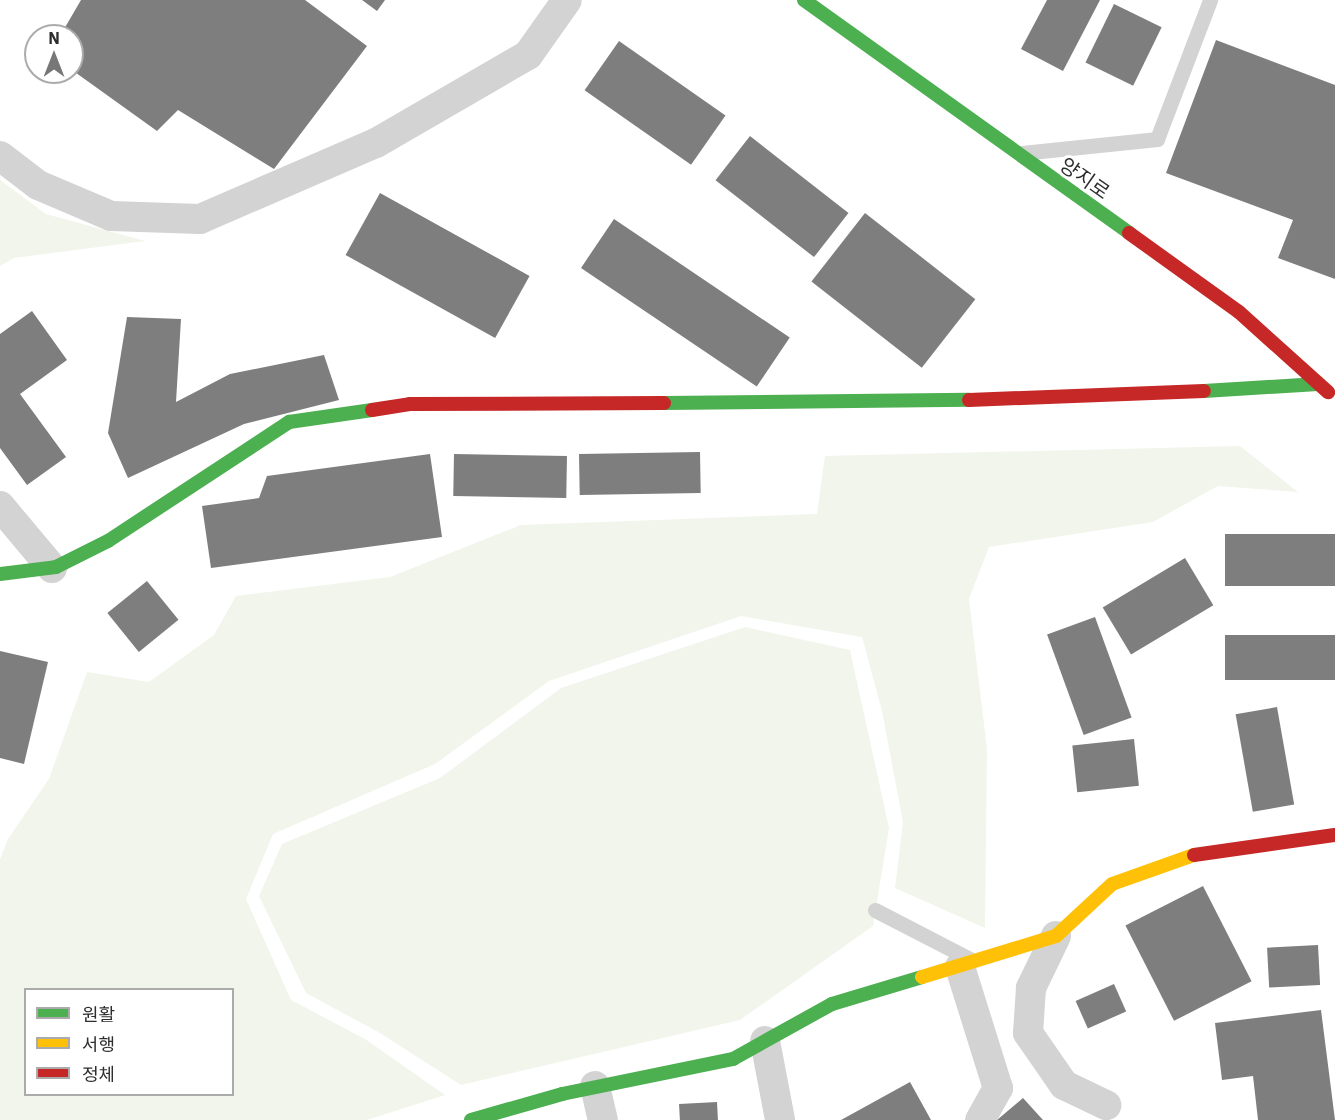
<!DOCTYPE html>
<meta charset="utf-8">
<style>
body{margin:0}
#map{position:relative;width:1335px;height:1120px;overflow:hidden;background:#fff;font-family:"IBM Plex Sans","Noto Sans KR",sans-serif}
div>[style]{position:absolute}
.green>*{inset:0;background:#f2f5eb}
.building>*{inset:0;background:#7e7e7e;transform-origin:0 0}
.lane>*{height:15px;margin:-7.5px;padding:0 7.5px;transform-origin:7.5px;border-radius:7.5px;background:#d3d3d3}
.street>*{height:30px;margin:-15px;padding:0 15px;transform-origin:15px;border-radius:15px;background:#d3d3d3}
.fast>*{height:14px;margin:-7px;padding:0 7px;transform-origin:7px;border-radius:7px;background:#4caf50}
.slow>*{height:14px;margin:-7px;padding:0 7px;transform-origin:7px;border-radius:7px;background:#ffc107}
.jam>*{height:14px;margin:-7px;padding:0 7px;transform-origin:7px;border-radius:7px;background:#c62828}
span{translate:-50% -50%;white-space:nowrap;text-align:center;line-height:1.15;-webkit-text-stroke:6px #fff;paint-order:stroke}
.street-label{font-size:20px;color:#2e2e2e}
.legend{position:absolute;left:24px;top:988px;width:210px;height:108px;box-sizing:border-box;background:#fff;border:2px solid #ababab;margin:0;padding:8px 10px;list-style:none;font-size:18px;color:#2e2e2e}
.legend li{display:flex;align-items:center;gap:12px;height:30px}
.legend b{width:30px;border:2px solid #ababab}
.north{position:absolute;left:24px;top:24px;width:60px;height:60px;box-sizing:border-box;background:#fff;border:2px solid #ababab;border-radius:50%;rotate:0deg;font-size:16px;font-weight:700;line-height:24px;text-align:center;color:#2e2e2e}
.north::after{content:'';display:block;margin:auto;width:21px;height:27px;background:#777;clip-path:polygon(50% 0,100% 100%,50% 72%,0 100%)}
</style>
<div id="map">
<div class="green">
<div style="clip-path:polygon(0 180px,46px 214px,145px 241px,14px 258px,0 266px)"></div>
<div style="clip-path:polygon(evenodd,1240px 446px,1298px 492px,1218px 486px,1153px 522px,989px 547px,969px 599px,987px 749px,985px 928px,895px 888px,903px 822px,882px 711px,862px 637px,741px 616px,549px 681px,435px 764px,273px 834px,246px 899px,291px 1000px,365px 1039px,445px 1095px,367px 1120px,0 1120px,0 859px,8px 839px,49px 779px,87px 672px,149px 682px,214px 635px,236px 596px,390px 577px,521px 525px,817px 514px,825px 456px,1240px 446px,26px 990px,232px 990px,232px 1094px,26px 1094px,26px 990px)"></div>
<div style="clip-path:polygon(745px 627px,850px 650px,889px 828px,873px 926px,740px 1020px,461px 1085px,380px 1033px,306px 993px,259px 896px,282px 844px,440px 778px,561px 688px)"></div>
</div>
<div class="building">
<div style="clip-path:polygon(81px 0,305px 0,367px 46px,274px 169px,178px 110px,157px 131px,72px 70px,72px 36px,60px 36px)"></div>
<div style="clip-path:polygon(362px 0,385px 0,377px 11px)"></div>
<div style="clip-path:polygon(1047px 0,1100px 0,1063px 71px,1021px 49px)"></div>
<div style="left:1114px;top:4px;width:53px;height:65px;rotate:26deg"></div>
<div style="clip-path:polygon(1216px 40px,1335px 85px,1335px 279px,1278px 258px,1293px 220px,1166px 173px)"></div>
<div style="left:619px;top:41px;width:130px;height:60px;rotate:35deg"></div>
<div style="left:750px;top:136px;width:125px;height:56px;rotate:38deg"></div>
<div style="left:380px;top:193px;width:171px;height:71px;rotate:29deg"></div>
<div style="left:865px;top:213px;width:140px;height:87px;rotate:38deg"></div>
<div style="left:614px;top:219px;width:212px;height:59px;rotate:34deg"></div>
<div style="clip-path:polygon(32px 311px,67px 360px,20px 394px,66px 457px,27px 485px,0 448px,0 334px)"></div>
<div style="clip-path:polygon(127px 317px,181px 319px,176px 402px,230px 374px,324px 355px,339px 400px,244px 424px,128px 478px,108px 433px)"></div>
<div style="left:700px;top:452px;width:41px;height:121px;rotate:89deg"></div>
<div style="clip-path:polygon(430px 454px,442px 537px,211px 568px,202px 506px,259px 498px,267px 476px)"></div>
<div style="left:454px;top:454px;width:113px;height:42px;rotate:1deg"></div>
<div style="left:1335px;top:534px;width:52px;height:110px;rotate:90deg"></div>
<div style="left:1185px;top:558px;width:55px;height:96px;rotate:59deg"></div>
<div style="left:147px;top:581px;width:50px;height:51px;rotate:51deg"></div>
<div style="left:1095px;top:617px;width:107px;height:51px;rotate:70deg"></div>
<div style="left:1335px;top:635px;width:45px;height:110px;rotate:90deg"></div>
<div style="clip-path:polygon(0 651px,48px 662px,24px 764px,0 758px)"></div>
<div style="left:1277px;top:707px;width:99px;height:42px;rotate:80deg"></div>
<div style="left:1134px;top:739px;width:47px;height:62px;rotate:84deg"></div>
<div style="left:1203px;top:886px;width:107px;height:87px;rotate:63deg"></div>
<div style="left:1318px;top:945px;width:40px;height:51px;rotate:87deg"></div>
<div style="left:1114px;top:984px;width:30px;height:42px;rotate:66deg"></div>
<div style="clip-path:polygon(1321px 1010px,1335px 1120px,1258px 1120px,1253px 1076px,1222px 1080px,1215px 1023px)"></div>
<div style="clip-path:polygon(910px 1082px,931px 1120px,841px 1120px)"></div>
<div style="clip-path:polygon(1023px 1098px,1043px 1120px,997px 1120px)"></div>
<div style="left:717px;top:1102px;width:18px;height:38px;rotate:87deg"></div>
</div>
<div class="lane">
<div style="left:1022px;top:153px;width:136px;rotate:-5.9deg"></div>
<div style="left:1157px;top:139px;width:149px;rotate:-69.1deg"></div>
<div style="left:875px;top:910px;width:107px;rotate:27.3deg"></div>
</div>
<div class="street">
<div style="left:0;top:156px;width:48px;rotate:37.3deg"></div>
<div style="left:38px;top:185px;width:79px;rotate:23deg"></div>
<div style="left:111px;top:216px;width:89px;rotate:1.9deg"></div>
<div style="left:200px;top:219px;width:192px;rotate:-23.4deg"></div>
<div style="left:376px;top:143px;width:176px;rotate:-30.1deg"></div>
<div style="left:528px;top:55px;width:67px;rotate:-54.7deg"></div>
<div style="left:0;top:506px;width:81px;rotate:50deg"></div>
<div style="left:1056px;top:936px;width:58px;rotate:115.7deg"></div>
<div style="left:1031px;top:988px;width:45px;rotate:93.8deg"></div>
<div style="left:1028px;top:1033px;width:63px;rotate:55.3deg"></div>
<div style="left:1064px;top:1085px;width:47px;rotate:25.5deg"></div>
<div style="left:960px;top:967px;width:127px;rotate:72.6deg"></div>
<div style="left:998px;top:1088px;width:37px;rotate:119deg"></div>
<div style="left:765px;top:1041px;width:80px;rotate:79.2deg"></div>
<div style="left:595px;top:1086px;width:35px;rotate:77deg"></div>
</div>
<div class="fast">
<div style="left:804px;top:0;width:400px;rotate:35.6deg"></div>
<div style="left:1204px;top:391px;width:114px;rotate:-3.5deg"></div>
<div style="left:664px;top:403px;width:305px;rotate:-0.6deg"></div>
<div style="left:0;top:574px;width:56px;rotate:-7.1deg"></div>
<div style="left:56px;top:567px;width:58px;rotate:-26.6deg"></div>
<div style="left:108px;top:541px;width:217px;rotate:-33.3deg"></div>
<div style="left:289px;top:422px;width:84px;rotate:-8.2deg"></div>
<div style="left:471px;top:1120px;width:95px;rotate:-15.9deg"></div>
<div style="left:562px;top:1094px;width:175px;rotate:-11.6deg"></div>
<div style="left:733px;top:1059px;width:113px;rotate:-29.1deg"></div>
<div style="left:832px;top:1004px;width:94px;rotate:-16.7deg"></div>
</div>
<div class="slow">
<div style="left:922px;top:977px;width:140px;rotate:-17deg"></div>
<div style="left:1056px;top:936px;width:76px;rotate:-42.9deg"></div>
<div style="left:1112px;top:884px;width:87px;rotate:-19.5deg"></div>
</div>
<div class="jam">
<div style="left:1129px;top:233px;width:135px;rotate:35.7deg"></div>
<div style="left:1239px;top:312px;width:120px;rotate:42deg"></div>
<div style="left:969px;top:400px;width:235px;rotate:-2.2deg"></div>
<div style="left:372px;top:410px;width:38px;rotate:-9deg"></div>
<div style="left:410px;top:404px;width:254px;rotate:-0.2deg"></div>
<div style="left:1194px;top:855px;width:142px;rotate:-8.1deg"></div>
</div>
<div class="street-label">
<span style="left:1085px;top:178px;rotate:35deg">양지로</span>
</div>
<ul class="legend">
<li><b style="height:8px;background:#4caf50"></b>원활</li>
<li><b style="height:8px;background:#ffc107"></b>서행</li>
<li><b style="height:8px;background:#c62828"></b>정체</li>
</ul>
<div class="north">N</div>
</div>
